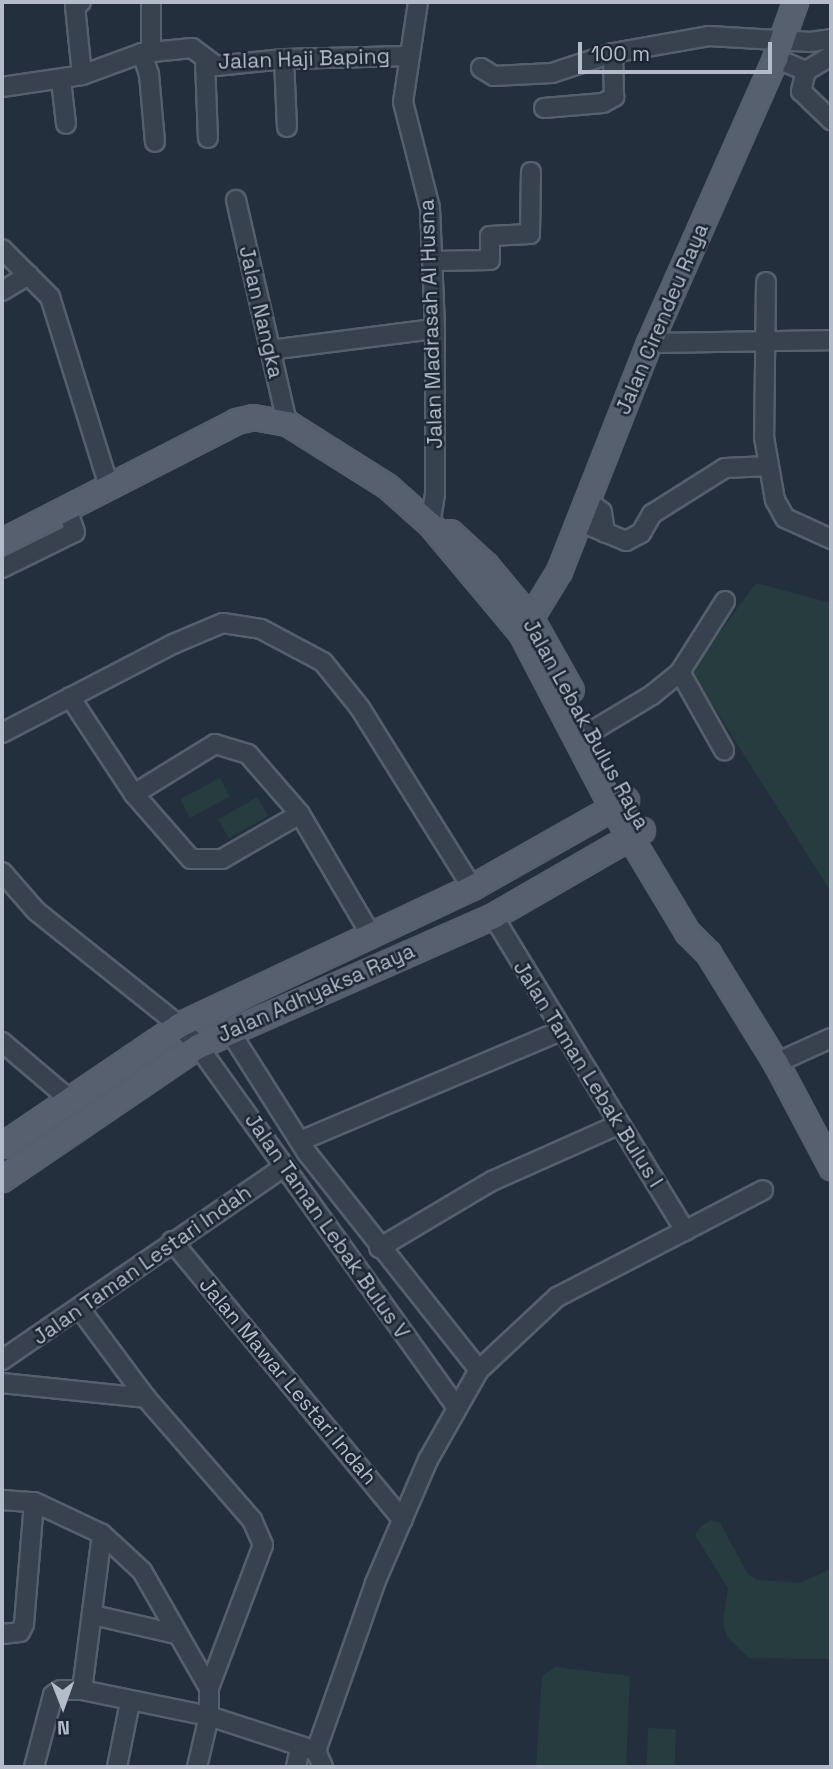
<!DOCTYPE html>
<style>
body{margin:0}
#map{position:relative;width:833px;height:1769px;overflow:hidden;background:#242f3e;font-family:"Space Grotesk",sans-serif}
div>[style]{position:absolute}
.green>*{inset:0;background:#263c3f;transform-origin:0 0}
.roads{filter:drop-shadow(2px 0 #565f6c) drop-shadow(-2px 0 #565f6c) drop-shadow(0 2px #565f6c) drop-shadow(0 -2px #565f6c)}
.minor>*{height:18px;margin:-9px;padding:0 9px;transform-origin:9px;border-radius:9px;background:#38414e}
.major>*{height:23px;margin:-11.5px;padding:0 11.5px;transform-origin:11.5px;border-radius:11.5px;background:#56606e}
span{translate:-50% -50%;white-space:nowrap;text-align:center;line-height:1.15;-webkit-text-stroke:5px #1d2633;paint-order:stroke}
.street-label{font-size:21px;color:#b4bcc9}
.frame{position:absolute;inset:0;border:4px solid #b4bcc9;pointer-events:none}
.north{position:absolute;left:28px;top:1671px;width:70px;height:70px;-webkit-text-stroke:5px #1d2633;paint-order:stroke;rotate:179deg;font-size:19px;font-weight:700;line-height:28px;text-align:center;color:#b4bcc9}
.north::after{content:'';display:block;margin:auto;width:24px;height:32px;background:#b4bcc9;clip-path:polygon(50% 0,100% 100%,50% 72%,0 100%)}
.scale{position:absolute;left:578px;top:42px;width:194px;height:32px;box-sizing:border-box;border:4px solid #b4bcc9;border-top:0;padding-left:9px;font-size:21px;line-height:24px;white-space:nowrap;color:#b4bcc9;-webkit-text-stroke:5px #1d2633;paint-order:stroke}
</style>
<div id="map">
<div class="green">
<div style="clip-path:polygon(756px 583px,831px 603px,831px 892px,691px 671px)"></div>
<div style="left:220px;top:778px;width:21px;height:45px;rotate:62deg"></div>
<div style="left:257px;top:797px;width:22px;height:45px;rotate:60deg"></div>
<div style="clip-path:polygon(712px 1520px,720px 1523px,748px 1574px,757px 1580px,800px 1583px,831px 1569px,831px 1659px,749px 1658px,727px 1637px,723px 1621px,728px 1588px,695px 1535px,702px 1525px)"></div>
<div style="clip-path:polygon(555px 1667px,630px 1676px,626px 1767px,536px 1767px,542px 1676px)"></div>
<div style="left:648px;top:1728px;width:28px;height:39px;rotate:2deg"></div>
</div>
<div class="roads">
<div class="minor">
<div style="left:81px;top:2px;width:7px;rotate:146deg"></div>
<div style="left:75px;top:6px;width:69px;rotate:84.2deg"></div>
<div style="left:151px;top:2px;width:50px;rotate:90deg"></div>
<div style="left:418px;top:2px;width:101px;rotate:98.5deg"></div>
<div style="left:403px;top:102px;width:109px;rotate:75.7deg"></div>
<div style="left:430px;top:208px;width:121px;rotate:87.6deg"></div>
<div style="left:435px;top:329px;width:165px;rotate:90deg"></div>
<div style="left:435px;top:494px;width:30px;rotate:99deg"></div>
<div style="left:142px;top:53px;width:22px;rotate:72deg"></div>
<div style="left:149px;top:74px;width:68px;rotate:85deg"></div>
<div style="left:775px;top:58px;width:34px;rotate:23deg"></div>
<div style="left:806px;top:71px;width:29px;rotate:-31deg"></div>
<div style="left:284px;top:59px;width:68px;rotate:87.5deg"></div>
<div style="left:205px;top:61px;width:77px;rotate:87.8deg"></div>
<div style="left:481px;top:68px;width:15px;rotate:32deg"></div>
<div style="left:494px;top:76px;width:58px;rotate:-3deg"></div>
<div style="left:552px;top:73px;width:64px;rotate:-18.2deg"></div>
<div style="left:613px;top:53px;width:97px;rotate:-10deg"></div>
<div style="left:709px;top:36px;width:101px;rotate:3.4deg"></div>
<div style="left:810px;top:42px;width:21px;rotate:-8deg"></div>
<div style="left:806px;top:71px;width:21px;rotate:104deg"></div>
<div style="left:801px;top:91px;width:42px;rotate:44deg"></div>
<div style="left:61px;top:80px;width:44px;rotate:83.5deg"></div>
<div style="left:2px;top:87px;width:81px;rotate:-8.5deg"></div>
<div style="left:82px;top:75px;width:64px;rotate:-20.1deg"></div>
<div style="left:142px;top:53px;width:50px;rotate:-5.7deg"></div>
<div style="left:192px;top:48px;width:30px;rotate:37deg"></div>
<div style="left:216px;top:66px;width:68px;rotate:-5.9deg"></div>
<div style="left:284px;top:59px;width:124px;rotate:-1.4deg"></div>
<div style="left:544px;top:108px;width:59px;rotate:-4.8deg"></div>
<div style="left:603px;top:103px;width:13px;rotate:-29deg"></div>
<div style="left:614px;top:97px;width:44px;rotate:-91.3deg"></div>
<div style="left:236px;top:200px;width:229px;rotate:77.1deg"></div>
<div style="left:2px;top:249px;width:68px;rotate:45deg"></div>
<div style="left:50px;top:297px;width:198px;rotate:72.7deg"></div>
<div style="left:433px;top:261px;width:57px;rotate:-1deg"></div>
<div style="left:490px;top:260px;width:24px;rotate:-90deg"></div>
<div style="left:490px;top:236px;width:40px;rotate:-2.9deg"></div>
<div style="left:530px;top:234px;width:62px;rotate:-89.1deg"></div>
<div style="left:766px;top:282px;width:155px;rotate:90.7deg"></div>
<div style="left:764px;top:437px;width:64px;rotate:80.1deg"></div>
<div style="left:775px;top:500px;width:21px;rotate:61deg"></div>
<div style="left:785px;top:518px;width:51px;rotate:24.5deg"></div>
<div style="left:2px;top:291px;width:31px;rotate:-31deg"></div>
<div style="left:649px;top:343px;width:182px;rotate:-0.9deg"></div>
<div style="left:270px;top:350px;width:166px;rotate:-7.3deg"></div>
<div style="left:586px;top:500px;width:20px;rotate:37deg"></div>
<div style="left:602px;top:512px;width:21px;rotate:82deg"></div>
<div style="left:578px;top:521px;width:52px;rotate:22.6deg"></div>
<div style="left:626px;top:541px;width:17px;rotate:-28deg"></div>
<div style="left:641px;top:533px;width:22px;rotate:-60deg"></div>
<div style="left:652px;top:514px;width:86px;rotate:-32.2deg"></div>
<div style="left:725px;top:468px;width:44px;rotate:-2.6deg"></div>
<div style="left:2px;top:568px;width:81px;rotate:-26.3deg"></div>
<div style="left:75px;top:532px;width:24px;rotate:-109deg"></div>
<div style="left:680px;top:672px;width:90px;rotate:60.6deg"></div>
<div style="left:70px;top:697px;width:116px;rotate:56.6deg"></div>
<div style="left:134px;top:794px;width:86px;rotate:48.8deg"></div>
<div style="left:191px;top:859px;width:31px"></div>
<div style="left:222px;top:859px;width:90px;rotate:-30deg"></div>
<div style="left:592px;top:731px;width:70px;rotate:-31deg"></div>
<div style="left:652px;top:695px;width:36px;rotate:-39deg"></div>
<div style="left:680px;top:672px;width:84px;rotate:-57.6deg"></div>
<div style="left:2px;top:733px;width:193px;rotate:-27.5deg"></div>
<div style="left:173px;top:644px;width:54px;rotate:-22.8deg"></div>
<div style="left:223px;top:623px;width:38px;rotate:9deg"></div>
<div style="left:261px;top:629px;width:70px;rotate:28deg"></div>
<div style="left:323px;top:662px;width:59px;rotate:51.2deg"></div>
<div style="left:360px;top:708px;width:211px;rotate:58deg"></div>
<div style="left:134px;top:794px;width:95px;rotate:-31.7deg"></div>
<div style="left:215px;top:744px;width:34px;rotate:17deg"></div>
<div style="left:248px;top:754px;width:79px;rotate:49.1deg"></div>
<div style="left:300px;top:814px;width:140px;rotate:59.6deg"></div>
<div style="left:2px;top:872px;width:52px;rotate:48.9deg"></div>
<div style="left:36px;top:911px;width:183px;rotate:38.6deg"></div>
<div style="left:179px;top:1025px;width:28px;rotate:48deg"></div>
<div style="left:198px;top:1046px;width:444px;rotate:54.4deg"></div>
<div style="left:493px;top:916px;width:369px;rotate:58.6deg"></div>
<div style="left:229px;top:1030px;width:146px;rotate:57.6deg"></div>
<div style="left:307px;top:1153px;width:277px;rotate:51.6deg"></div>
<div style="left:2px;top:1042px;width:87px;rotate:40.3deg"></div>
<div style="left:776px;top:1063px;width:60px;rotate:-24.4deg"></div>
<div style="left:300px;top:1141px;width:285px;rotate:-22.9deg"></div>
<div style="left:172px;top:1241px;width:362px;rotate:50.4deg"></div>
<div style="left:379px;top:1248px;width:131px;rotate:-30.7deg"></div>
<div style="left:492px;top:1181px;width:140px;rotate:-24deg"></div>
<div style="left:80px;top:1309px;width:111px;rotate:53.4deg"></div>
<div style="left:146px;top:1398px;width:162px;rotate:49deg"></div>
<div style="left:252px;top:1520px;width:27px;rotate:66deg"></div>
<div style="left:263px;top:1545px;width:153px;rotate:110.7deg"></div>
<div style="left:209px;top:1688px;width:28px;rotate:90deg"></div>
<div style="left:209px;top:1716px;width:52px;rotate:103.2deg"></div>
<div style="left:2px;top:1360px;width:340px;rotate:-34.4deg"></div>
<div style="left:2px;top:1383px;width:145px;rotate:5.9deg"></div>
<div style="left:2px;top:1500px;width:32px;rotate:4deg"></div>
<div style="left:34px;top:1502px;width:75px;rotate:25.2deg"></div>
<div style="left:102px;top:1534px;width:54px;rotate:42.8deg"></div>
<div style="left:142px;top:1571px;width:135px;rotate:60.2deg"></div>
<div style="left:93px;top:1615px;width:85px;rotate:12.9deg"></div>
<div style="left:2px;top:1634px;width:18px;rotate:-6deg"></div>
<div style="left:20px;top:1632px;width:9px;rotate:-63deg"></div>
<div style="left:24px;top:1624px;width:122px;rotate:-85.3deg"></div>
<div style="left:82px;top:1690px;width:157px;rotate:-82.7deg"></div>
<div style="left:34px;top:1767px;width:74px;rotate:-75.2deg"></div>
<div style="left:53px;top:1695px;width:9px;rotate:-32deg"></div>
<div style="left:61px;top:1690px;width:21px"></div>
<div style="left:82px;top:1690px;width:130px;rotate:11.6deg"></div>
<div style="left:209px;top:1716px;width:113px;rotate:18.1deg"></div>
<div style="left:117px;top:1767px;width:66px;rotate:-78.7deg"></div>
<div style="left:296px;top:1767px;width:19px;rotate:-78deg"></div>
<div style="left:323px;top:1767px;width:17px;rotate:-114deg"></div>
<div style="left:316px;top:1751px;width:178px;rotate:-70.6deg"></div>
<div style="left:375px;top:1583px;width:134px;rotate:-66.7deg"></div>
<div style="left:428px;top:1460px;width:103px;rotate:-60.5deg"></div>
<div style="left:479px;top:1370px;width:107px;rotate:-43.1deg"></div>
<div style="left:557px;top:1297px;width:232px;rotate:-27.4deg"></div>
</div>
<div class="major">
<div style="left:450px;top:532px;width:49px;rotate:42.5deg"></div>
<div style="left:486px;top:565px;width:70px;rotate:50.2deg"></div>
<div style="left:531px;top:619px;width:81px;rotate:60.6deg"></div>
<div style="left:2px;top:541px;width:263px;rotate:-27.1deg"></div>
<div style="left:236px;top:421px;width:17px;rotate:-13deg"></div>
<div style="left:253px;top:417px;width:35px;rotate:10deg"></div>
<div style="left:287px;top:423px;width:118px;rotate:32.2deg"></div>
<div style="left:387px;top:486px;width:57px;rotate:41.5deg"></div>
<div style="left:430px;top:524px;width:142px;rotate:50.1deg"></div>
<div style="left:521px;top:633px;width:196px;rotate:62.4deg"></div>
<div style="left:612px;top:807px;width:146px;rotate:59deg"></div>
<div style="left:687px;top:932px;width:30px;rotate:45deg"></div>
<div style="left:708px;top:953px;width:129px;rotate:58.3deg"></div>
<div style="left:776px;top:1063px;width:118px;rotate:62.1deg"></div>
<div style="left:521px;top:633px;width:73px;rotate:-58.5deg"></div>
<div style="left:559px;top:571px;width:245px;rotate:-68.5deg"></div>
<div style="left:649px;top:343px;width:312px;rotate:-66.1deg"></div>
<div style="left:775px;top:58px;width:59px;rotate:-70.3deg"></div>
<div style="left:2px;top:1145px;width:214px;rotate:-34.1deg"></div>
<div style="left:179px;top:1025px;width:324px;rotate:-25.2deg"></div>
<div style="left:472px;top:887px;width:177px;rotate:-29.5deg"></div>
<div style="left:2px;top:1179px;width:237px;rotate:-34.2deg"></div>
<div style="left:198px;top:1046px;width:322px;rotate:-23.8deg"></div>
<div style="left:493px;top:916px;width:172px;rotate:-30deg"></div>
</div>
</div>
<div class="street-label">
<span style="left:304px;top:59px;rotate:-2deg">Jalan Haji Baping</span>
<span style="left:261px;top:312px;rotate:77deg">Jalan Nangka</span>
<span style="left:662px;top:319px;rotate:-67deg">Jalan Cirendeu Raya</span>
<span style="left:431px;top:324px;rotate:-92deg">Jalan Madrasah Al Husna</span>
<span style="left:586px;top:724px;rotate:61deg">Jalan Lebak Bulus Raya</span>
<span style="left:316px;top:993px;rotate:-24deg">Jalan Adhyaksa Raya</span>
<span style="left:588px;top:1074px;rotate:58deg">Jalan Taman Lebak Bulus I</span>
<span style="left:327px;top:1226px;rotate:55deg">Jalan Taman Lebak Bulus V</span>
<span style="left:142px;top:1265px;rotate:-35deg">Jalan Taman Lestari Indah</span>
<span style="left:288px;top:1381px;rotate:50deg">Jalan Mawar Lestari Indah</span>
</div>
<div class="frame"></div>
<div class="north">N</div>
<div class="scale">100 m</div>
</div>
